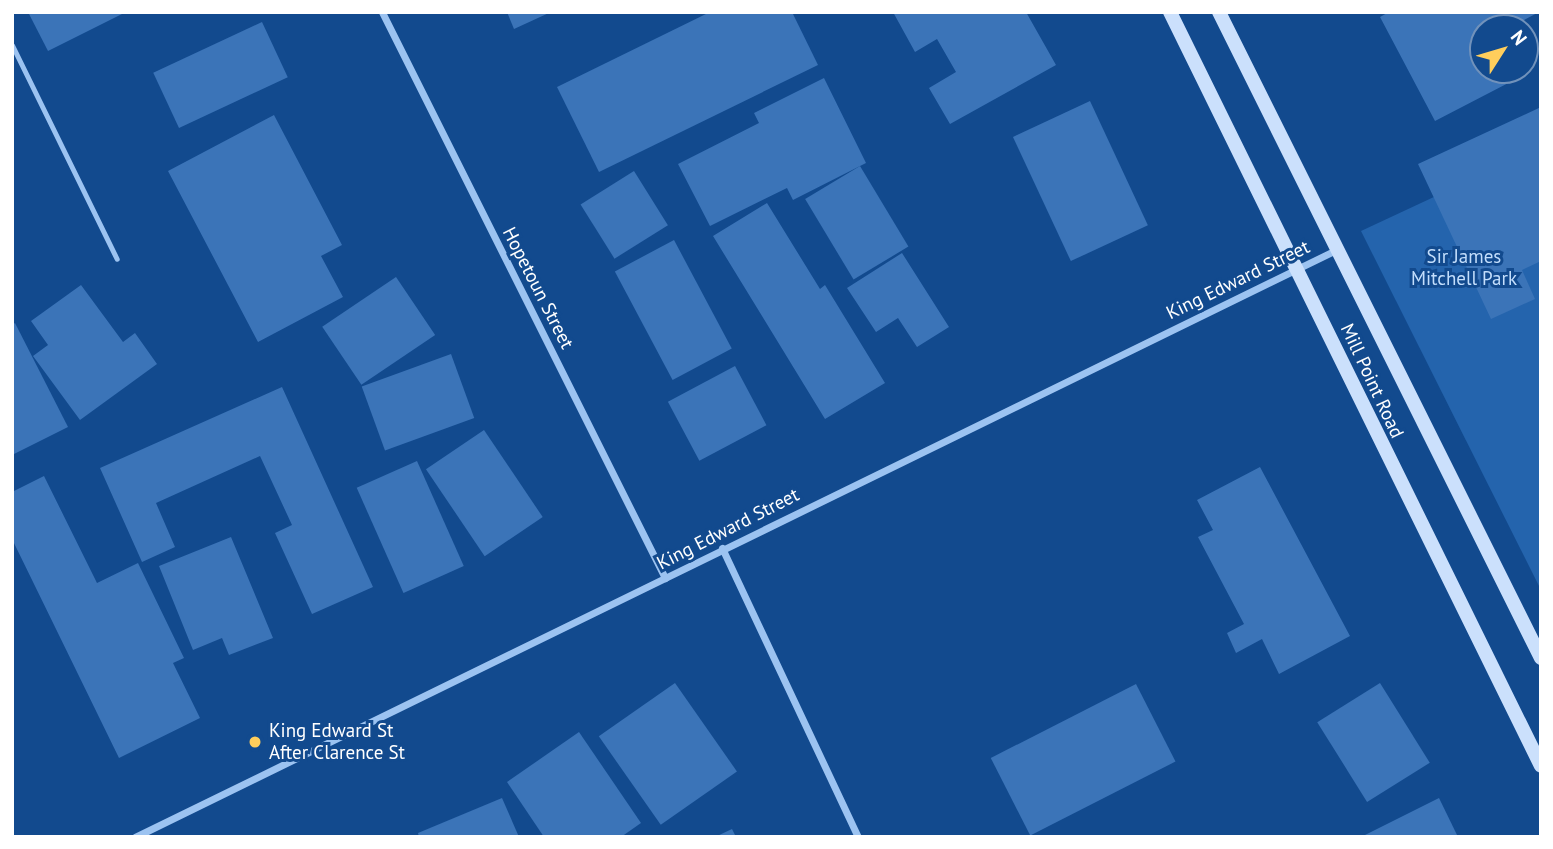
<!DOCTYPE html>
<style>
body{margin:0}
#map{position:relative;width:1553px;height:849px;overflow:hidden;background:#124a8e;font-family:"PT Sans",sans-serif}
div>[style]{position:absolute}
.green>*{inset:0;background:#2464ad}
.building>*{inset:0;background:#3b74b8;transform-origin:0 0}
.service>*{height:5px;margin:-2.5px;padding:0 2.5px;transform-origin:2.5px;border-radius:2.5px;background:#9cc3f1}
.minor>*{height:7px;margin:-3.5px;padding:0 3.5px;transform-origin:3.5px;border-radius:3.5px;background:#9cc3f1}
.secondary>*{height:14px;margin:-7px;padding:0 7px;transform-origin:7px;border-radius:7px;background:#cbe0fc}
.dots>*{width:19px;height:19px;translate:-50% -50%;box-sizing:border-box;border:4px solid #124a8e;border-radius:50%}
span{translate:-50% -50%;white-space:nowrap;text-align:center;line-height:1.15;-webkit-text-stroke:6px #124a8e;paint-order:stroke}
.park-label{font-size:19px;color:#c3defc}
.street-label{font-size:19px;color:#fff}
.poi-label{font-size:19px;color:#fff}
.left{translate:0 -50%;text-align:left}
.frame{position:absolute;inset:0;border:14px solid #fff;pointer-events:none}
.north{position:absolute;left:1469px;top:14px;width:70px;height:70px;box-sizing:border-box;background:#124a8e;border:2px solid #7192bb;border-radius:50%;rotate:53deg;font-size:19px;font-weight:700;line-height:28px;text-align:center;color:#fff}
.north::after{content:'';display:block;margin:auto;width:24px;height:32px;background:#ffce5c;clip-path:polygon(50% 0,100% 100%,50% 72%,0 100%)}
</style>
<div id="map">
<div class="green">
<div style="clip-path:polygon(1541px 147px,1541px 590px,1361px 231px)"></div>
</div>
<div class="building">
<div style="clip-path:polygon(28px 12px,126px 12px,48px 51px)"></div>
<div style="clip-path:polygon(507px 12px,551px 12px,514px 29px)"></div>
<div style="clip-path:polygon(710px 12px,792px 12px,818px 65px,599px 172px,557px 87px)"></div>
<div style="clip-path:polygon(893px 12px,1026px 12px,1056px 65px,950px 124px,929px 88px,956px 72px,937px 39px,915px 52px)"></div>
<div style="clip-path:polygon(1389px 12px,1539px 12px,1509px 28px,1483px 28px,1483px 70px,1511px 70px,1516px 79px,1435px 121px,1380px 17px)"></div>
<div style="left:262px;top:22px;width:61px;height:120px;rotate:65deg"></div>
<div style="clip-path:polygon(824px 78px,866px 163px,793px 200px,787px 188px,710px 226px,678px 164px,759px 123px,754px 113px)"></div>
<div style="left:1090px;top:101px;width:137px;height:85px;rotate:65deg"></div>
<div style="clip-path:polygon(1541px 107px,1541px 261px,1522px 270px,1535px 299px,1491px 319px,1418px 164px)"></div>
<div style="clip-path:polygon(274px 115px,342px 245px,321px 256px,343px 297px,258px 342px,168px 171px)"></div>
<div style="left:860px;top:166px;width:94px;height:64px;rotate:59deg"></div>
<div style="left:634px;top:171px;width:64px;height:63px;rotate:58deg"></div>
<div style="clip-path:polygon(767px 203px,820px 289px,825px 285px,885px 383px,825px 419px,713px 236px)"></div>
<div style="left:674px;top:240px;width:123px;height:67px;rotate:62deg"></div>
<div style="clip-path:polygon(902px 253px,949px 327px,917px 347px,898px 318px,876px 332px,847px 288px)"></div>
<div style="left:396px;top:277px;width:70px;height:89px;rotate:56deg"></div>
<div style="clip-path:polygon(81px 285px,123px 342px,135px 333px,157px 364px,80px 420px,33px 356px,48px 345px,31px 321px)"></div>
<div style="clip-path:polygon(15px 323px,68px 427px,12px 455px,12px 325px)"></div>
<div style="left:451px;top:354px;width:68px;height:95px;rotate:70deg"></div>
<div style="left:735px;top:366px;width:67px;height:76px;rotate:62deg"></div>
<div style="clip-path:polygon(282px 387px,373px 587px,312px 614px,275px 533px,292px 525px,260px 456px,156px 503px,175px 547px,142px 562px,100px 468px)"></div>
<div style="left:484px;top:430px;width:105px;height:70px;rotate:56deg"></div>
<div style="left:417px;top:461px;width:115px;height:66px;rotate:66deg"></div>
<div style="clip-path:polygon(1260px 467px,1350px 636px,1279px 674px,1262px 639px,1236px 653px,1227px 633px,1244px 624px,1198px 537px,1213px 530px,1197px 500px)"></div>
<div style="clip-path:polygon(44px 476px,97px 583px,138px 563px,184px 658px,173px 663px,200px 718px,119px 758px,12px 539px,12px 492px)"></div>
<div style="clip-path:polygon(231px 537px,273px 638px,229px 655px,222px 638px,193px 650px,159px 566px)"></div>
<div style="left:675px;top:683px;width:108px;height:93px;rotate:55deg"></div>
<div style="left:1380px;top:683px;width:94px;height:74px;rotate:58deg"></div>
<div style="left:1136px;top:684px;width:87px;height:163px;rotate:63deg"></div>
<div style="clip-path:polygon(579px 732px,641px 823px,621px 837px,544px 837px,507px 782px)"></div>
<div style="clip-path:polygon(502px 798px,519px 837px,419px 837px,418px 833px)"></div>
<div style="clip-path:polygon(1439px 798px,1458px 837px,1361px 837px)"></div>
<div style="clip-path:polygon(732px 829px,736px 837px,715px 837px)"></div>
</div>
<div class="service">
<div style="left:12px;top:45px;width:238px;rotate:63.9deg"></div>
</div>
<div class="minor">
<div style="left:382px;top:12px;width:633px;rotate:63.43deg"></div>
<div style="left:722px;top:548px;width:319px;rotate:64.8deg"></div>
<div style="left:135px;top:837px;width:1337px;rotate:-26.05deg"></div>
</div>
<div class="secondary">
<div style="left:1170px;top:12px;width:840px;rotate:63.8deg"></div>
<div style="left:1219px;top:12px;width:722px;rotate:63.51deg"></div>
</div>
<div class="dots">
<div style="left:255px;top:742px;background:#ffce5c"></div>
</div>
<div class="park-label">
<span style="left:1464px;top:268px">Sir James<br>Mitchell Park</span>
</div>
<div class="street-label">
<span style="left:1238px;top:280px;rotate:-26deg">King Edward Street</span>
<span style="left:538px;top:288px;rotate:63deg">Hopetoun Street</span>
<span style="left:1372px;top:381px;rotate:65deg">Mill Point Road</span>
<span style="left:728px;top:529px;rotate:-27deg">King Edward Street</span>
</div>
<div class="poi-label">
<span class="left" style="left:269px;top:742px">King Edward St<br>After Clarence St</span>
</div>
<div class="frame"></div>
<div class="north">N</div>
</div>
